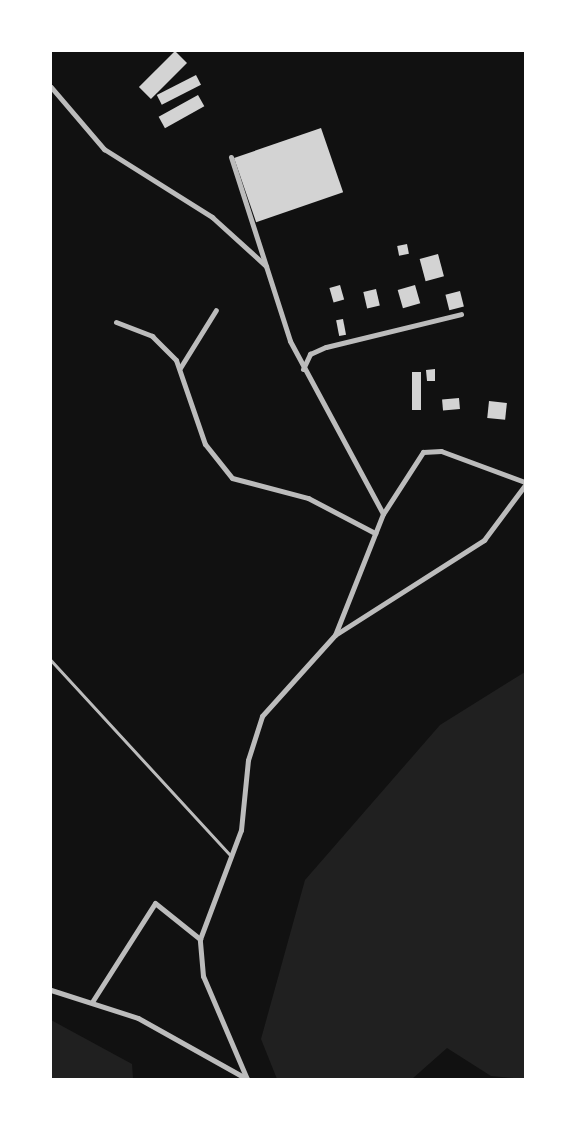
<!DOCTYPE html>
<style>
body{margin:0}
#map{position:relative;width:576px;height:1130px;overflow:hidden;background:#111;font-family:"PT Sans Narrow",sans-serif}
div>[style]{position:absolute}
.green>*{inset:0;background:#202020}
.building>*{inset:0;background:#d3d3d3;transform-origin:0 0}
.service>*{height:2.5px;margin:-1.25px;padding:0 1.25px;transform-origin:1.25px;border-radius:1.25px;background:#bcbcbc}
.minor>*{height:5px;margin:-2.5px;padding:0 2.5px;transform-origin:2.5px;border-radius:2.5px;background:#bcbcbc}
span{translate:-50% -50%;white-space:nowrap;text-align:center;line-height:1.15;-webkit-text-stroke:7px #fff;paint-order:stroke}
.frame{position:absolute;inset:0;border:52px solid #fff;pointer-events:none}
</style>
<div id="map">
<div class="green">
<div style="clip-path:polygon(525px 672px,525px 1079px,491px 1076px,447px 1048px,412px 1079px,277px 1079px,261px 1039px,305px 880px,440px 725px)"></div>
<div style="clip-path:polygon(51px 1020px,132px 1064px,133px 1079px,51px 1079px)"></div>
</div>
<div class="building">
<div style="left:175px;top:51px;width:17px;height:51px;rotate:45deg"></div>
<div style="left:196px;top:75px;width:11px;height:44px;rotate:63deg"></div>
<div style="left:198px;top:95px;width:13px;height:45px;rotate:61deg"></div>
<div style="left:321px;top:128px;width:68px;height:92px;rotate:71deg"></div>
<div style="left:407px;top:244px;width:10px;height:10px;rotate:79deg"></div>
<div style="left:438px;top:254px;width:23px;height:19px;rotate:75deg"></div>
<div style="left:340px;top:285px;width:15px;height:11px;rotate:74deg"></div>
<div style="left:415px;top:285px;width:19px;height:18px;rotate:74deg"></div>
<div style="left:376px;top:289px;width:17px;height:13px;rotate:77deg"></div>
<div style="left:460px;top:291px;width:16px;height:15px;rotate:76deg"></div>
<div style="left:343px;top:319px;width:16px;height:7px;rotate:79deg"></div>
<div style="clip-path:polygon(435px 369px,435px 381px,427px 381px,426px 370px)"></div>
<div style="left:412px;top:372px;width:9px;height:38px"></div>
<div style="left:459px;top:398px;width:11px;height:17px;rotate:85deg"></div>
<div style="left:489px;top:401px;width:18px;height:17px;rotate:6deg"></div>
</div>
<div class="service">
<div style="left:51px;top:660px;width:266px;rotate:47.4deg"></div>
</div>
<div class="minor">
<div style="left:51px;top:87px;width:82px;rotate:49.5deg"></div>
<div style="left:104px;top:149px;width:128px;rotate:32.2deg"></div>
<div style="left:212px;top:217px;width:73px;rotate:42.2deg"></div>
<div style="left:231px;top:157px;width:193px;rotate:72.2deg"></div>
<div style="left:290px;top:341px;width:196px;rotate:61.7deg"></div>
<div style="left:116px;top:322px;width:39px;rotate:21deg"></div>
<div style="left:152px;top:336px;width:34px;rotate:45deg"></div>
<div style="left:176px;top:360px;width:89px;rotate:71deg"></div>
<div style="left:205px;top:444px;width:43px;rotate:51.5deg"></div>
<div style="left:232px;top:478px;width:79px;rotate:14.7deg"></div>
<div style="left:308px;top:498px;width:76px;rotate:27.6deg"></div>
<div style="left:180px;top:368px;width:68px;rotate:-58.2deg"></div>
<div style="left:303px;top:369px;width:17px;rotate:-65deg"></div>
<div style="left:310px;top:354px;width:17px;rotate:-24deg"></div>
<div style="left:326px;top:347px;width:139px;rotate:-13.7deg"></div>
<div style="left:335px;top:635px;width:177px;rotate:-32.5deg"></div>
<div style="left:484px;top:540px;width:69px;rotate:-53.3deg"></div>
<div style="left:51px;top:990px;width:91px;rotate:17.8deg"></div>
<div style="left:138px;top:1018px;width:125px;rotate:29.2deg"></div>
<div style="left:92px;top:1002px;width:117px;rotate:-57.5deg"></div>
<div style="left:155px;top:903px;width:58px;rotate:38.7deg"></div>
<div style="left:247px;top:1079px;width:112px;rotate:-113.1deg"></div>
<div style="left:203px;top:976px;width:37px;rotate:-95deg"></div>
<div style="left:200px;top:939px;width:116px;rotate:-69.4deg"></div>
<div style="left:241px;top:830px;width:70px;rotate:-84.3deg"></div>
<div style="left:248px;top:760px;width:46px;rotate:-72.3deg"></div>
<div style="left:262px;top:716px;width:109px;rotate:-48deg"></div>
<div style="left:335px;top:635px;width:130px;rotate:-68.4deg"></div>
<div style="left:383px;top:514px;width:74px;rotate:-57.2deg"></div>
<div style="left:423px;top:452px;width:18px;rotate:-3deg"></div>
<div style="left:441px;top:451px;width:90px;rotate:20.3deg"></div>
</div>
<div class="frame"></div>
</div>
